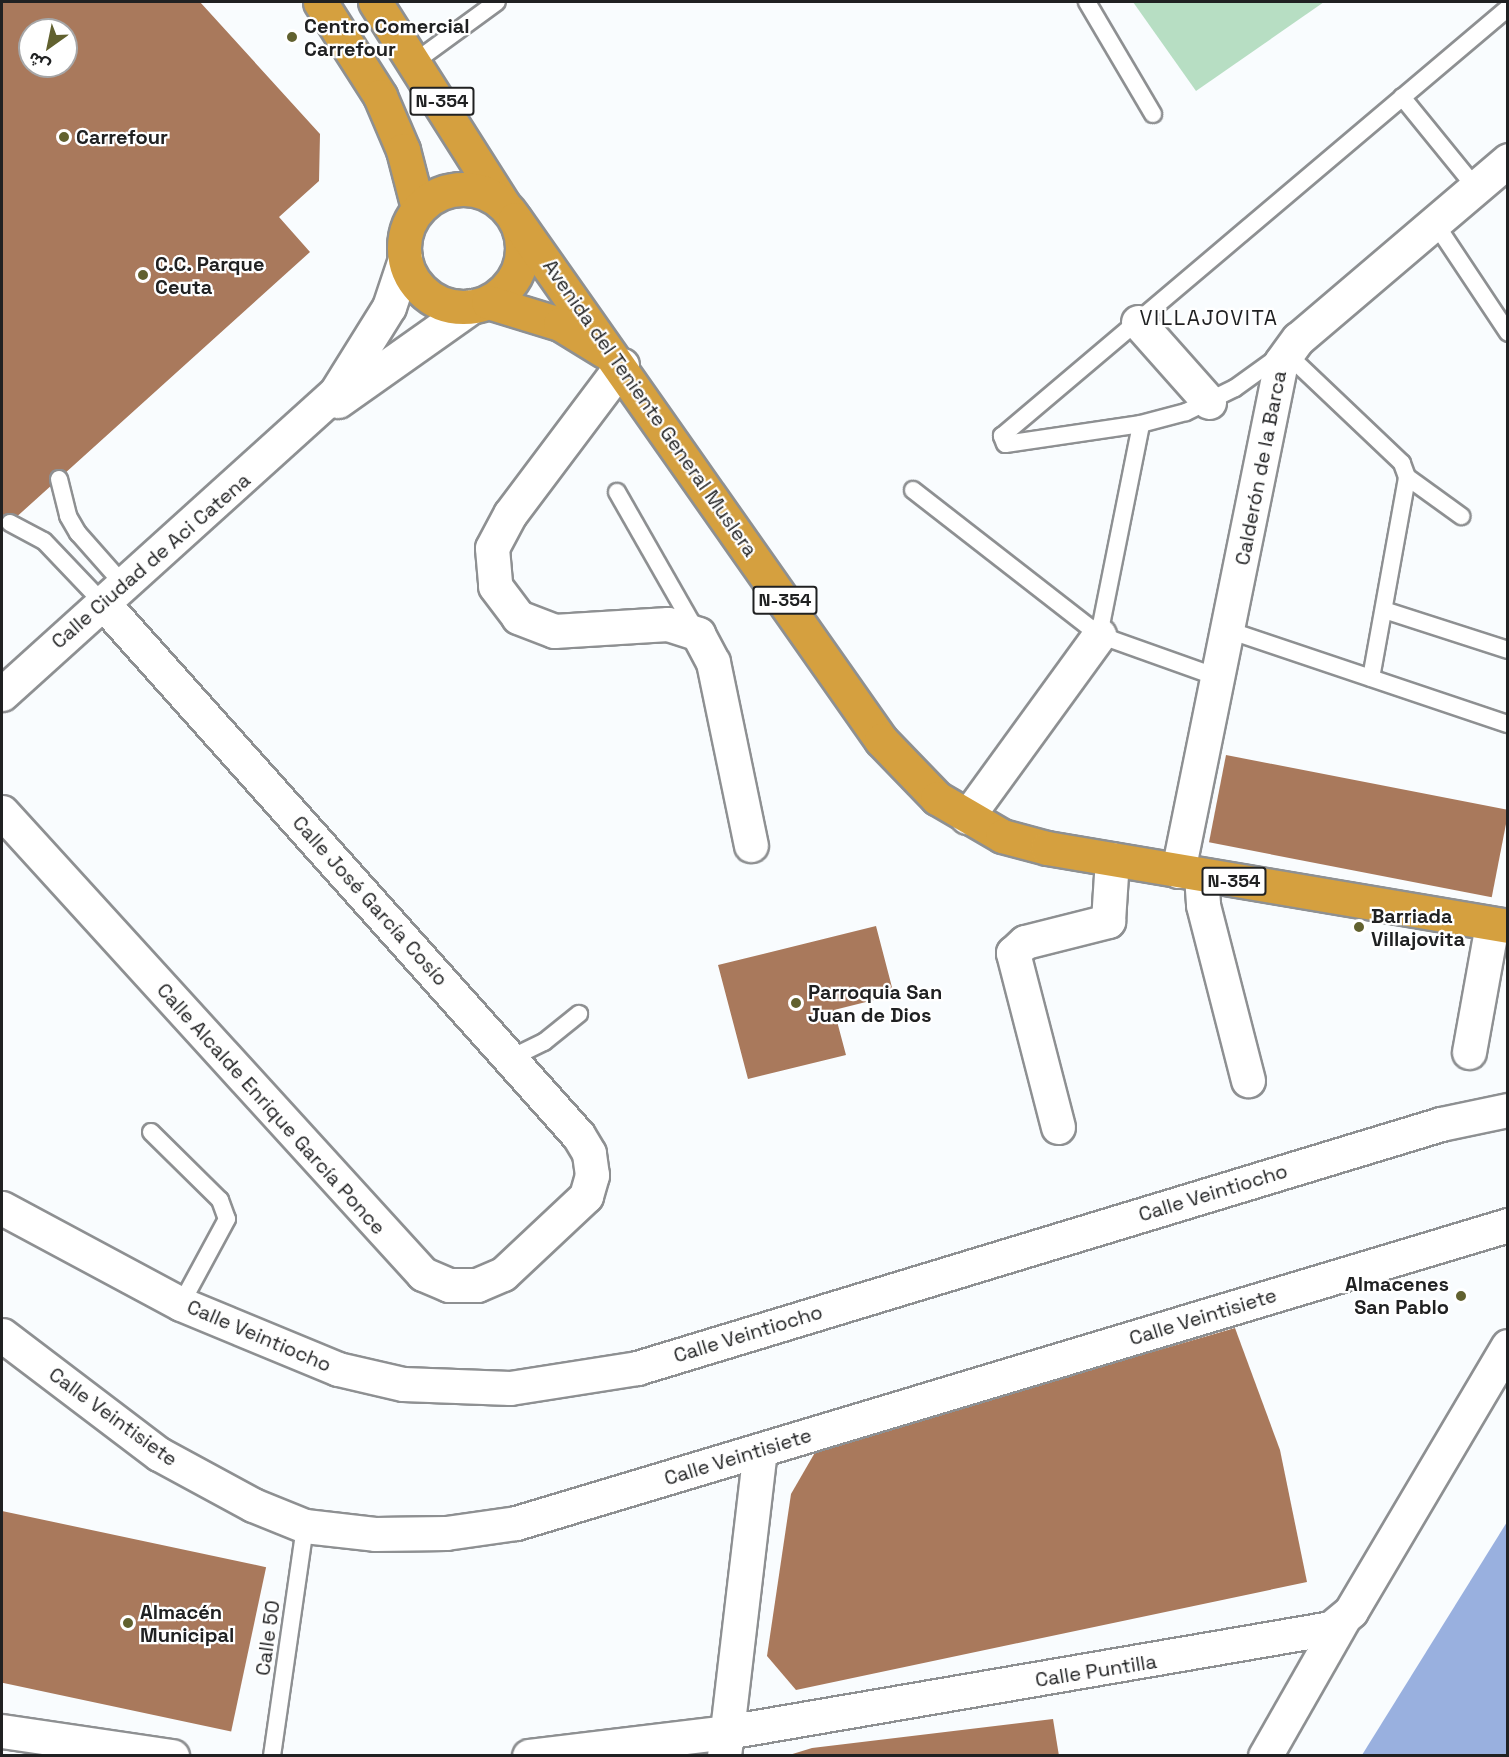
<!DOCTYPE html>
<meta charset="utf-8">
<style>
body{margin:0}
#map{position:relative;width:1509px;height:1757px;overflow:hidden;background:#f9fcfe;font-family:"Space Grotesk","Noto Sans Arabic",sans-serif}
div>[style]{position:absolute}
.green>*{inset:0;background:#b7dec3}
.water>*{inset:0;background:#99b0df}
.building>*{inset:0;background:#a9795c;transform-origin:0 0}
.roads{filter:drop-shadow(2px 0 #8e9092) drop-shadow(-2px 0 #8e9092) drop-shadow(0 2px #8e9092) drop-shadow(0 -2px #8e9092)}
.lane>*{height:16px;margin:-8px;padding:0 8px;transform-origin:8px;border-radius:8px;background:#fff}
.street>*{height:33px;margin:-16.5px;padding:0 16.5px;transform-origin:16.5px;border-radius:16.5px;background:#fff}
.highway>*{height:33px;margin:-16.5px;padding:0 16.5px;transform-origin:16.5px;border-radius:16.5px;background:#d5a03f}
.highway>.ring{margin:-16.5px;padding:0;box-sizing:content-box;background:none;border:33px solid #d5a03f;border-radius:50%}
.dots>*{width:16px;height:16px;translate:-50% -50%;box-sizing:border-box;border:3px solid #fff;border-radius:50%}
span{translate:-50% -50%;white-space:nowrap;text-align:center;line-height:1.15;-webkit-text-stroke:4.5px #fff;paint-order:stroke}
.shield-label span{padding:2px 4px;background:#fff;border:2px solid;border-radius:4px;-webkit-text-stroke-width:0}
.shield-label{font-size:18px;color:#202122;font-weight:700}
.poi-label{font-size:20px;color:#202122;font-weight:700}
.left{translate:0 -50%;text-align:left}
.right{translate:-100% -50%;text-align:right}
.street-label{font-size:20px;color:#202122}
.neighbourhood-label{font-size:21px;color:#202122;letter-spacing:1.5px}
.frame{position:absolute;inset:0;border:3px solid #202122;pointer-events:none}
.north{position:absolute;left:18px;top:18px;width:60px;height:60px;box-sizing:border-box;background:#fff;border:2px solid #a6a6a7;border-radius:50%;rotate:213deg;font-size:16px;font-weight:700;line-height:24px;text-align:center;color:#202122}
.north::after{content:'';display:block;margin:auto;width:21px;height:27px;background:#61612f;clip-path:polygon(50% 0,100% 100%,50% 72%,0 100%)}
</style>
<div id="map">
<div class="green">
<div style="clip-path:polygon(1133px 2px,1324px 2px,1196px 91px)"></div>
</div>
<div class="water">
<div style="clip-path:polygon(1507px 1522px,1507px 1755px,1362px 1755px)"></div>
</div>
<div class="building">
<div style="clip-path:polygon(evenodd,2px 2px,200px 2px,320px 134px,319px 181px,279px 217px,310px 252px,2px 530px,2px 2px,30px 30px,66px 30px,66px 66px,30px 66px,30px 30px)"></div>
<div style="left:1226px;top:755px;width:288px;height:89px;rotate:11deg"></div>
<div style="clip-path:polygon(876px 926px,894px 995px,834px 1010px,846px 1055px,748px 1079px,718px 965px)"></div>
<div style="clip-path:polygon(1235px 1328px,1280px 1450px,1307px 1582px,796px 1690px,767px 1656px,791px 1494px,817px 1449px)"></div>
<div style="left:2px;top:1511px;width:270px;height:168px;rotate:12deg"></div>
<div style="clip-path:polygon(1053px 1719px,1059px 1756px,786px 1756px,812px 1748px)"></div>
</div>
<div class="roads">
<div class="lane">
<div style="left:1087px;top:2px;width:130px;rotate:59.5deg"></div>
<div style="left:416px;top:61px;width:100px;rotate:-36.1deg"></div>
<div style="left:1402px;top:97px;width:117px;rotate:50.9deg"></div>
<div style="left:1435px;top:223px;width:132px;rotate:56.4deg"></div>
<div style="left:1407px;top:477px;width:67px;rotate:35.8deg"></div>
<div style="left:59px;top:479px;width:38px;rotate:76deg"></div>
<div style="left:68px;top:516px;width:20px;rotate:60deg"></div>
<div style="left:78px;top:533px;width:69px;rotate:48.5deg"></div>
<div style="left:913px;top:490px;width:236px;rotate:37.9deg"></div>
<div style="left:1099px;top:635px;width:128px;rotate:19.6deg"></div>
<div style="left:617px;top:492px;width:161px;rotate:60.3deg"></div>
<div style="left:10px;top:523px;width:38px;rotate:28deg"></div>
<div style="left:44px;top:541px;width:86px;rotate:46.4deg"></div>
<div style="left:1384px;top:610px;width:130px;rotate:17.9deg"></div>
<div style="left:1231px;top:631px;width:292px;rotate:18.6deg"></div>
<div style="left:1099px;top:635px;width:215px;rotate:-78.7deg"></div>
<div style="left:1371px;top:678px;width:204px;rotate:-79.8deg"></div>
<div style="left:1407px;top:477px;width:15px;rotate:-110deg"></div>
<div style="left:1402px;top:463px;width:161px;rotate:-136.5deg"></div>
<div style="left:1285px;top:352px;width:62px;rotate:144.2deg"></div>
<div style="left:1235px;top:388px;width:55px;rotate:153.9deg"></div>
<div style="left:1186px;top:412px;width:47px;rotate:165.1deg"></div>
<div style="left:1141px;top:424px;width:137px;rotate:171.6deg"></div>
<div style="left:1005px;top:444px;width:9px;rotate:-111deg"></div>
<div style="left:1002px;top:436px;width:663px;rotate:-40.23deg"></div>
<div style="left:511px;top:1058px;width:37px;rotate:-26deg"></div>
<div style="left:544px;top:1042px;width:45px;rotate:-38.7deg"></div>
<div style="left:151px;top:1132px;width:97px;rotate:44.6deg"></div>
<div style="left:220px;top:1200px;width:20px;rotate:70deg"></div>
<div style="left:227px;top:1219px;width:97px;rotate:118.4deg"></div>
<div style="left:272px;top:1756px;width:232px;rotate:-81.8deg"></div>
</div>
<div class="street">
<div style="left:1138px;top:322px;width:107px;rotate:48.4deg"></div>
<div style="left:622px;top:365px;width:186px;rotate:126.9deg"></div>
<div style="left:510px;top:514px;width:38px;rotate:118deg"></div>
<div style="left:492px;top:548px;width:38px;rotate:85deg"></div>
<div style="left:495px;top:586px;width:39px;rotate:53deg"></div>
<div style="left:518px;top:617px;width:39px;rotate:21deg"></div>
<div style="left:554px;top:631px;width:114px;rotate:-3.5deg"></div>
<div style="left:668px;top:624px;width:32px;rotate:18deg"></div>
<div style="left:698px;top:634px;width:32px;rotate:62deg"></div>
<div style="left:713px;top:662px;width:187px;rotate:78.3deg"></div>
<div style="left:338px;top:401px;width:164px;rotate:-35.3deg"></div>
<div style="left:2px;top:694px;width:450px;rotate:-42.1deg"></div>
<div style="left:336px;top:392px;width:100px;rotate:-58.1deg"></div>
<div style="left:389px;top:307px;width:51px;rotate:-71.6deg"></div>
<div style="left:2px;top:812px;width:625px;rotate:47.66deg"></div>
<div style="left:423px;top:1274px;width:28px;rotate:23deg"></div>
<div style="left:449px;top:1285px;width:28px"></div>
<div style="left:477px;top:1285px;width:28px;rotate:-23deg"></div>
<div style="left:503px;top:1274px;width:114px;rotate:-43.2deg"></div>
<div style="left:586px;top:1196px;width:22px;rotate:-74deg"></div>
<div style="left:592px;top:1175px;width:22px;rotate:-98deg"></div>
<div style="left:589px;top:1153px;width:21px;rotate:-121deg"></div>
<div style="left:578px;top:1135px;width:713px;rotate:-131.76deg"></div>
<div style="left:967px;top:817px;width:225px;rotate:-54deg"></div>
<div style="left:1178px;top:871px;width:519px;rotate:-78.56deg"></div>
<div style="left:1281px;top:362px;width:29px;rotate:-54deg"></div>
<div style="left:1298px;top:339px;width:276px;rotate:-40.4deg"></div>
<div style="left:1201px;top:875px;width:30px;rotate:86deg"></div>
<div style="left:1203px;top:905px;width:181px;rotate:75.6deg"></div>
<div style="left:1469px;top:1052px;width:130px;rotate:-79.8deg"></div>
<div style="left:1058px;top:1127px;width:180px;rotate:-104.5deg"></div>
<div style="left:1013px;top:953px;width:16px;rotate:-43deg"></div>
<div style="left:1025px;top:942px;width:86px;rotate:-14.2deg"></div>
<div style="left:1108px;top:921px;width:62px;rotate:-86.3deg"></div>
<div style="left:2px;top:1208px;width:203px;rotate:28.2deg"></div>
<div style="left:181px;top:1304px;width:170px;rotate:22.5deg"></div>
<div style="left:338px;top:1369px;width:67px;rotate:13deg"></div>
<div style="left:403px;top:1384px;width:107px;rotate:2.1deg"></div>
<div style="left:510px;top:1388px;width:129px;rotate:-8.9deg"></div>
<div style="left:637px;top:1368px;width:840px;rotate:-16.88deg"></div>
<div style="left:1441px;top:1124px;width:68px;rotate:-11.8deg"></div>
<div style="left:2px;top:1335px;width:197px;rotate:37.2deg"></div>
<div style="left:159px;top:1454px;width:107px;rotate:28.5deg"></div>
<div style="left:253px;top:1505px;width:56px;rotate:22deg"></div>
<div style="left:305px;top:1526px;width:70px;rotate:6.5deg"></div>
<div style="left:375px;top:1534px;width:71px;rotate:-0.8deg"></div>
<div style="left:446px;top:1533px;width:71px;rotate:-8.1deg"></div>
<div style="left:516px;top:1523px;width:1036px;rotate:-16.72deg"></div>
<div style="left:2px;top:1731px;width:172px;rotate:8.4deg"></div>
<div style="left:529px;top:1756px;width:199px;rotate:-6.9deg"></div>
<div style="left:727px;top:1732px;width:613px;rotate:-9.77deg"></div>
<div style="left:1331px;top:1628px;width:26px;rotate:-40deg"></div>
<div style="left:1351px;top:1611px;width:308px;rotate:-59.4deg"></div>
<div style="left:724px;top:1756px;width:307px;rotate:-83.3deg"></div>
<div style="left:1265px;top:1756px;width:155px;rotate:-60.3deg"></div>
</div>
<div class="highway">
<div style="left:320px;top:2px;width:112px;rotate:57.4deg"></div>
<div style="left:380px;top:96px;width:59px;rotate:66.9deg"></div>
<div style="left:403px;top:150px;width:60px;rotate:75.5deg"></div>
<div style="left:375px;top:2px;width:239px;rotate:57.6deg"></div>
<div class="ring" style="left:404px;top:189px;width:85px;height:85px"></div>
<div style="left:515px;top:219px;width:637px;rotate:54.91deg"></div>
<div style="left:881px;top:740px;width:81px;rotate:46deg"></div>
<div style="left:937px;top:798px;width:75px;rotate:30.3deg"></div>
<div style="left:1002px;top:836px;width:47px;rotate:14.9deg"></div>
<div style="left:1047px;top:848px;width:468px;rotate:9.6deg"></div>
<div style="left:488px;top:302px;width:75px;rotate:17deg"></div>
<div style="left:560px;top:324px;width:52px;rotate:31.5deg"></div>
</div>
</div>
<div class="dots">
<div style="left:292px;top:37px;background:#61612f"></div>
<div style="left:64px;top:137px;background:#61612f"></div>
<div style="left:143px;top:275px;background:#61612f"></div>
<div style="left:1359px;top:927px;background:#61612f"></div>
<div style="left:796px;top:1003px;background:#61612f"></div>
<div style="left:1461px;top:1296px;background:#61612f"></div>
<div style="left:128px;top:1623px;background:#61612f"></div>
</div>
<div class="shield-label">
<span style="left:442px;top:101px">N-354</span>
<span style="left:785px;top:600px">N-354</span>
<span style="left:1234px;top:881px">N-354</span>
</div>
<div class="poi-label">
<span class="left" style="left:304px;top:38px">Centro Comercial<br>Carrefour</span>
<span class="left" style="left:76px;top:137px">Carrefour</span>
<span class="left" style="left:155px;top:276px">C.C. Parque<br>Ceuta</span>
<span class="left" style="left:1371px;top:928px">Barriada<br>Villajovita</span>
<span class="left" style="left:808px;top:1004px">Parroquia San<br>Juan de Dios</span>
<span class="right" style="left:1449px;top:1296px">Almacenes<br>San Pablo</span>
<span class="left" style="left:140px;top:1624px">Almacén<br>Municipal</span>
</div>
<div class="street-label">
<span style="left:650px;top:408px;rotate:55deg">Avenida del Teniente General Muslera</span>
<span style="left:1261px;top:468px;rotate:-79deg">Calderón de la Barca</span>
<span style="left:151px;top:561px;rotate:-41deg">Calle Ciudad de Aci Catena</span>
<span style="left:370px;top:901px;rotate:48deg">Calle José García Cosío</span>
<span style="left:271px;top:1109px;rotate:48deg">Calle Alcalde Enrique García Ponce</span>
<span style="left:1213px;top:1193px;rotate:-17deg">Calle Veintiocho</span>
<span style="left:1203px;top:1317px;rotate:-17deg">Calle Veintisiete</span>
<span style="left:748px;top:1334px;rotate:-17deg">Calle Veintiocho</span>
<span style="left:259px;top:1336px;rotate:23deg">Calle Veintiocho</span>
<span style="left:113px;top:1417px;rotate:36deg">Calle Veintisiete</span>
<span style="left:738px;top:1457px;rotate:-17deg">Calle Veintisiete</span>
<span style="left:268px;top:1638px;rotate:-82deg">Calle 50</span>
<span style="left:1096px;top:1671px;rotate:-9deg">Calle Puntilla</span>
</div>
<div class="neighbourhood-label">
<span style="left:1209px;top:318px">VILLAJOVITA</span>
</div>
<div class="frame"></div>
<div class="north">ش</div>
</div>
